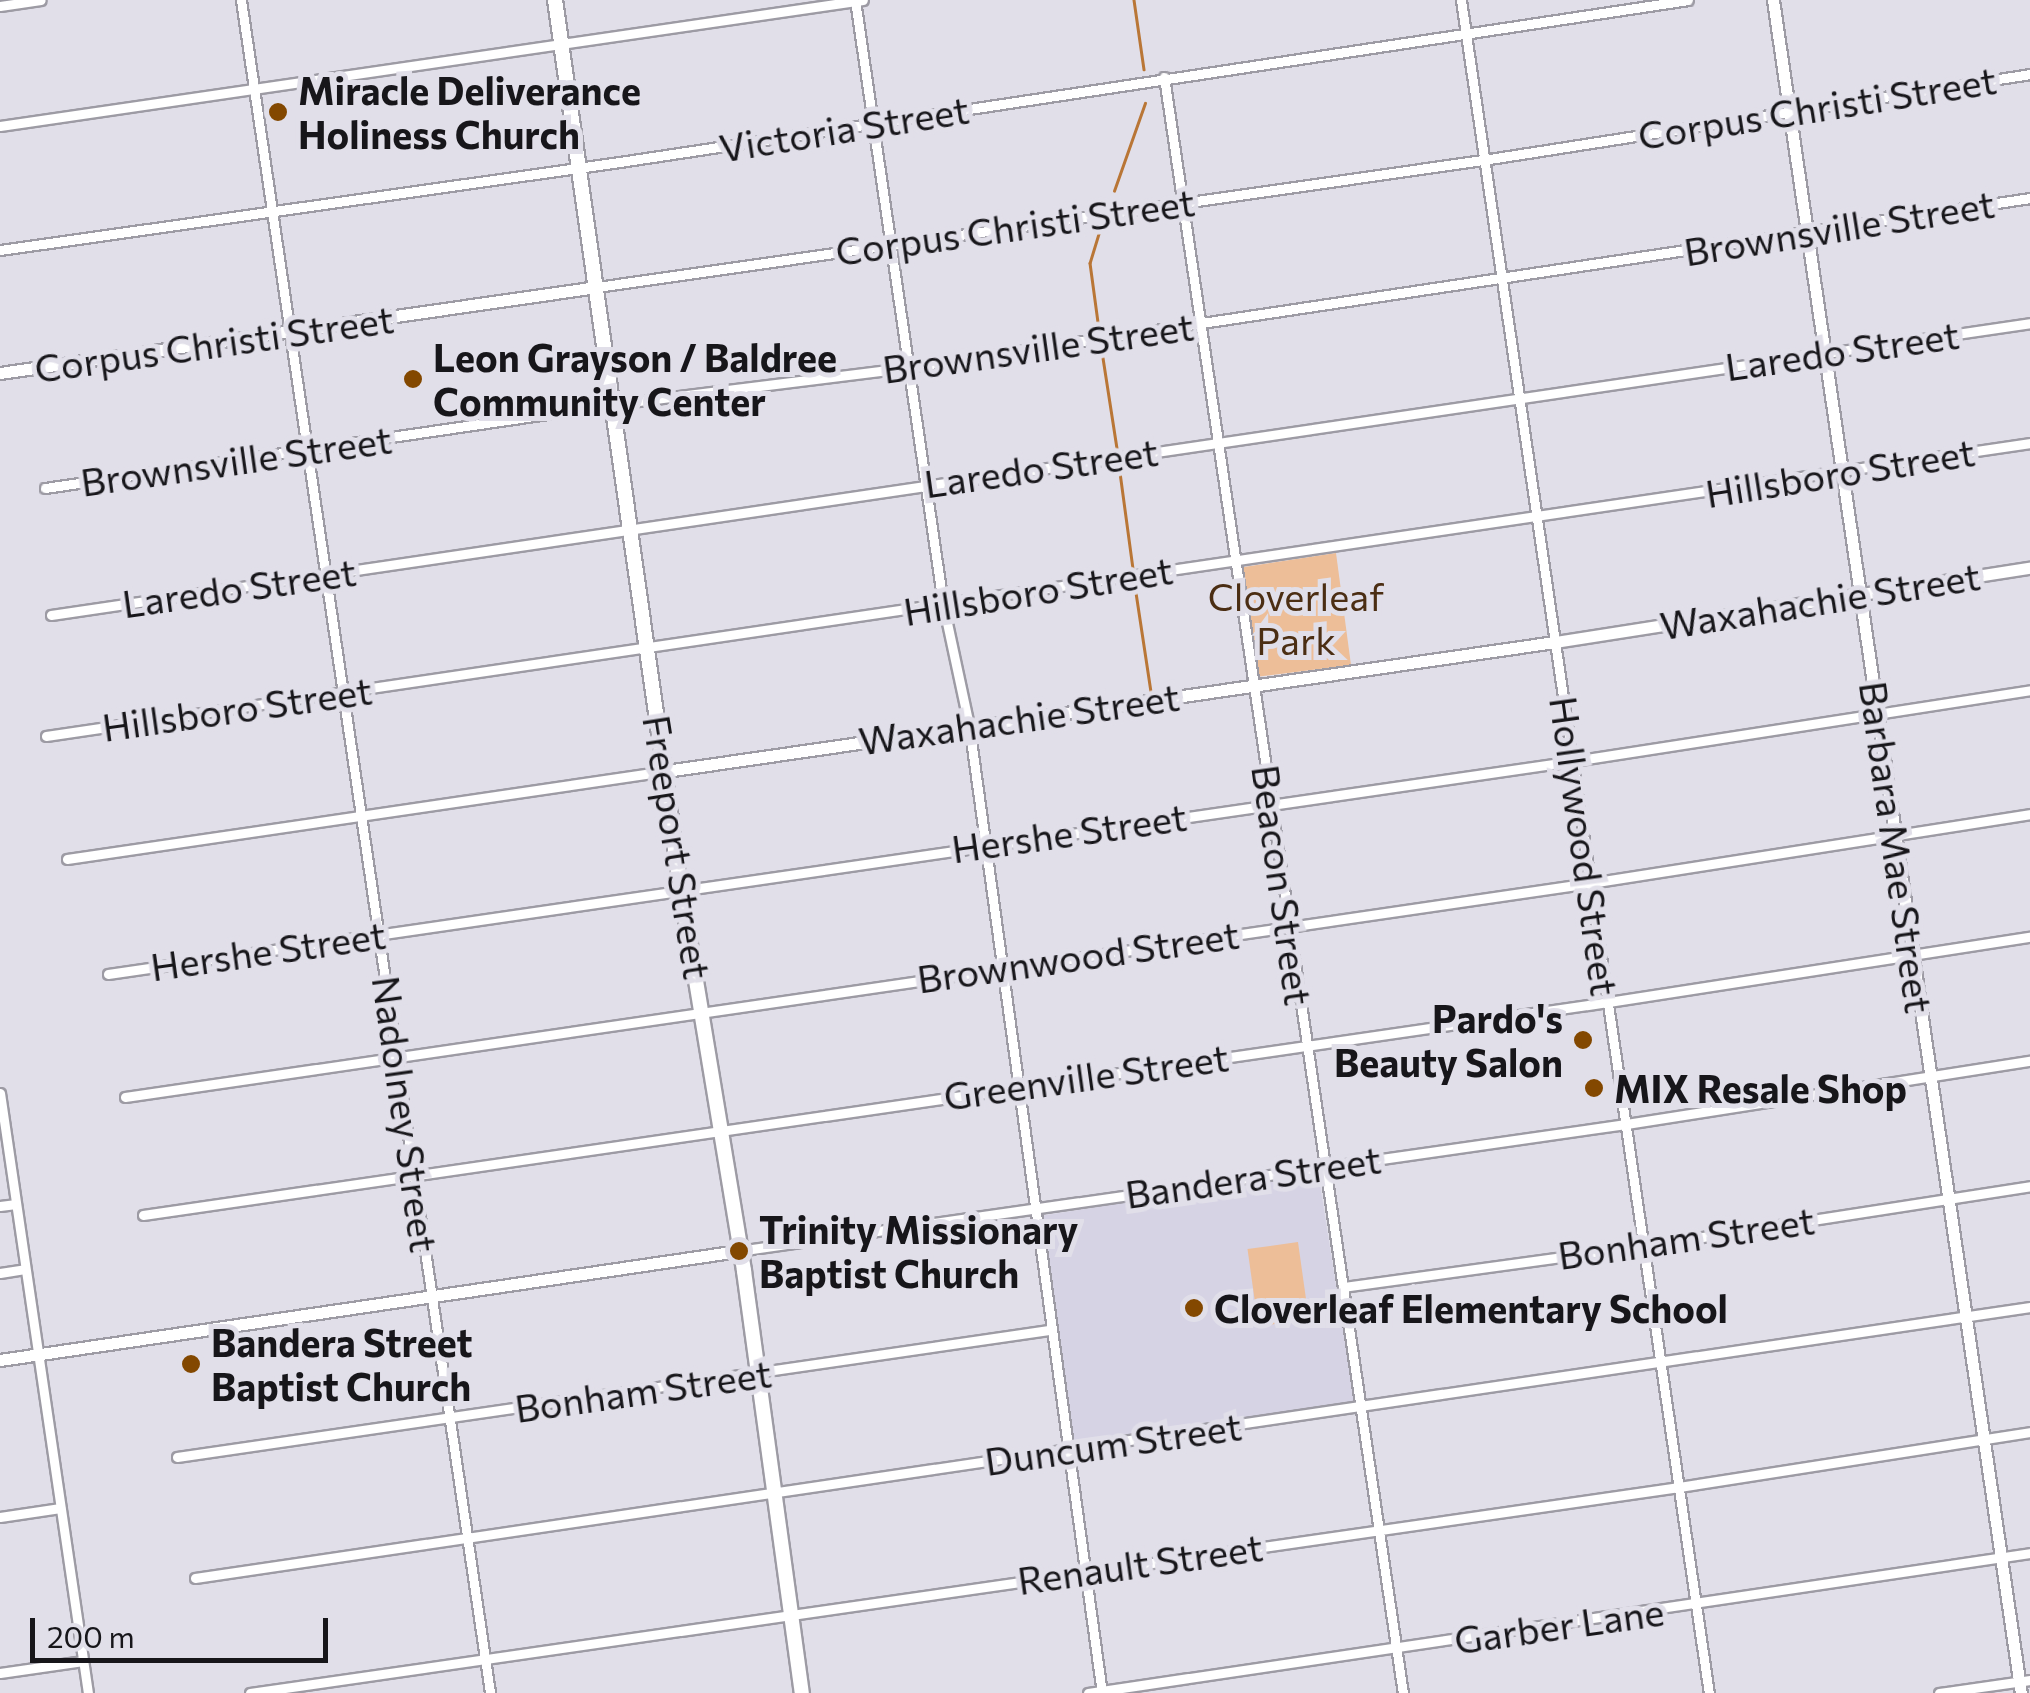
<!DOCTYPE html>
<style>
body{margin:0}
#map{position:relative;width:2030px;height:1693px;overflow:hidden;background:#e1dfe9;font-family:Commissioner,sans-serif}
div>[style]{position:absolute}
.built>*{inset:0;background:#d6d3e4;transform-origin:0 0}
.green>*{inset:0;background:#edbe98;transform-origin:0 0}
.stream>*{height:2.5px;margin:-1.25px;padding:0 1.25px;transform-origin:1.25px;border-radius:1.25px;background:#b97636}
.roads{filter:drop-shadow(2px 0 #9d9ba4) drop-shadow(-2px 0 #9d9ba4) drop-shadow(0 2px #9d9ba4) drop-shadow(0 -2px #9d9ba4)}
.minor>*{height:9px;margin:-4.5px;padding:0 4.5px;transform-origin:4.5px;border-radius:4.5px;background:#fff}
.tertiary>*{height:11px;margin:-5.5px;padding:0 5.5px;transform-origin:5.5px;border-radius:5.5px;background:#fff}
.secondary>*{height:14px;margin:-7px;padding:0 7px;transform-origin:7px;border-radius:7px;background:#fff}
.dots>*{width:28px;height:28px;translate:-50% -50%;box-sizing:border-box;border:5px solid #e1dfe9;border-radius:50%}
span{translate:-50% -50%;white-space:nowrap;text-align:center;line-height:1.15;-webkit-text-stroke:10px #e1dfe9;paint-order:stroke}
.poi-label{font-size:38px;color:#17161a;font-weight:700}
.left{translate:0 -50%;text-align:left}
.right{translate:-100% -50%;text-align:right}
.street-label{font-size:38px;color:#17161a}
.park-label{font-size:38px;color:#4b2e13}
.scale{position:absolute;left:30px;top:1618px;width:298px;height:45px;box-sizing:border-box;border:5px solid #17161a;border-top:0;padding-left:12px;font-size:30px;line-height:35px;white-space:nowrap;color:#17161a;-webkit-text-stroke:8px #e1dfe9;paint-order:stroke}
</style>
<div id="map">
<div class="built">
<div style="left:1318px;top:1172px;width:234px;height:284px;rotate:81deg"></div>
</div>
<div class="green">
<div style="clip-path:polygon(1336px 553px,1351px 665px,1255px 677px,1239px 572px,1244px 567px)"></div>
<div style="left:1298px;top:1242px;width:78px;height:51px;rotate:82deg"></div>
</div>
<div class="stream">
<div style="left:1134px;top:0;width:70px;rotate:81.8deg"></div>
<div style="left:1114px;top:191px;width:93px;rotate:-70.6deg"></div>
<div style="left:1099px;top:234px;width:30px;rotate:107deg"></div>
<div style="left:1090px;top:263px;width:68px;rotate:82.3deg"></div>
<div style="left:1101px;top:345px;width:104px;rotate:81.2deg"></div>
<div style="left:1119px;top:465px;width:105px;rotate:82.3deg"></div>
<div style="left:1135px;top:586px;width:113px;rotate:81.4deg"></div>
</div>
<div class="roads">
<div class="minor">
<div style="left:241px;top:0;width:1711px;rotate:81.63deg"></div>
<div style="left:855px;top:0;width:610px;rotate:81.71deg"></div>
<div style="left:943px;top:604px;width:124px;rotate:77.9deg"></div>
<div style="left:969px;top:725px;width:977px;rotate:82.18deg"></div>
<div style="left:1461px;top:0;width:1711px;rotate:81.67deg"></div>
<div style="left:0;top:6px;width:41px;rotate:-8.3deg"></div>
<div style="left:1164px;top:77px;width:1634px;rotate:81.59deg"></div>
<div style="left:0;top:126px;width:872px;rotate:-8.31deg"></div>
<div style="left:0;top:250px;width:619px;rotate:-8.08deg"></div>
<div style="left:613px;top:163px;width:1087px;rotate:-8.62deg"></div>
<div style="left:597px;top:287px;width:895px;rotate:-8.16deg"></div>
<div style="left:1483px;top:160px;width:554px;rotate:-8.93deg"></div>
<div style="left:45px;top:488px;width:576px;rotate:-8.38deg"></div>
<div style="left:615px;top:404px;width:297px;rotate:-7.1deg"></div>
<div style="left:910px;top:367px;width:1133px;rotate:-8.58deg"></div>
<div style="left:51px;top:615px;width:2000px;rotate:-8.39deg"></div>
<div style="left:46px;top:736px;width:2006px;rotate:-8.4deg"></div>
<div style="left:67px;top:859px;width:605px;rotate:-8.36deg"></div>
<div style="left:108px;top:974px;width:1480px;rotate:-8.27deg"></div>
<div style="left:1573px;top:761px;width:462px;rotate:-8.8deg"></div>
<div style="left:0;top:1093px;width:606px;rotate:81.66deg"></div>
<div style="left:125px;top:1097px;width:1481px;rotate:-8.31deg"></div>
<div style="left:1590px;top:883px;width:445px;rotate:-8.9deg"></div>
<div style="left:0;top:1206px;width:16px;rotate:-7deg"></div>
<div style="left:143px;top:1215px;width:1480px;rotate:-8.27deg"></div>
<div style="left:1608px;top:1002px;width:427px;rotate:-8.8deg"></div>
<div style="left:738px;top:1251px;width:897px;rotate:-8.14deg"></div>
<div style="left:1626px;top:1124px;width:409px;rotate:-8.9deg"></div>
<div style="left:0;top:1273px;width:25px;rotate:-9deg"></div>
<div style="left:1343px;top:1287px;width:304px;rotate:-7.8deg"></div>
<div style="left:1644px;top:1246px;width:391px;rotate:-8.8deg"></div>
<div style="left:177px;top:1457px;width:881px;rotate:-8.29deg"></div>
<div style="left:0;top:1517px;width:61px;rotate:-8.5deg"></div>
<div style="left:195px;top:1578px;width:1855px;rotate:-8.4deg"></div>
<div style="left:0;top:1673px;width:84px;rotate:-8.2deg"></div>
<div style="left:250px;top:1693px;width:1444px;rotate:-8.2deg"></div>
<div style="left:1679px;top:1487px;width:355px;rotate:-8.9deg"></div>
<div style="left:1088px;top:1693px;width:952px;rotate:-8.45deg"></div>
<div style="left:1939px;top:1693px;width:92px;rotate:-8.1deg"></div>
</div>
<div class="tertiary">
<div style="left:1773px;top:0;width:1711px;rotate:81.67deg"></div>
<div style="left:0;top:373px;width:603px;rotate:-8.2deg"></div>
<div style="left:666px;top:771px;width:898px;rotate:-8.26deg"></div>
<div style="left:1555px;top:642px;width:481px;rotate:-8.9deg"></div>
<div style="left:0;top:1360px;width:746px;rotate:-8.4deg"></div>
</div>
<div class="secondary">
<div style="left:555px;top:0;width:899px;rotate:81.94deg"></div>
<div style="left:681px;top:890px;width:386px;rotate:80.6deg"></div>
<div style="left:744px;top:1271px;width:426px;rotate:82.2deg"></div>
</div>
</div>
<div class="dots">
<div style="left:278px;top:112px;background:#834800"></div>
<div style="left:413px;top:379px;background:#834800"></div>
<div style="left:1583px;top:1040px;background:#834800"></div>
<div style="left:1594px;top:1088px;background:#834800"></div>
<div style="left:739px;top:1251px;background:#834800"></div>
<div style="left:1194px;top:1308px;background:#834800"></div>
<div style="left:191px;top:1364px;background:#834800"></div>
</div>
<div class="poi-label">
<span class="left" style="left:298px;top:112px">Miracle Deliverance<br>Holiness Church</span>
<span class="left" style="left:433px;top:379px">Leon Grayson / Baldree<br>Community Center</span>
<span class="right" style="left:1563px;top:1040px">Pardo's<br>Beauty Salon</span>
<span class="left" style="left:1614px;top:1088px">MIX Resale Shop</span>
<span class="left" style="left:759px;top:1251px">Trinity Missionary<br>Baptist Church</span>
<span class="left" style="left:1214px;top:1308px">Cloverleaf Elementary School</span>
<span class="left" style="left:211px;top:1364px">Bandera Street<br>Baptist Church</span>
</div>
<div class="street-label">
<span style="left:1817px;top:107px;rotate:-9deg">Corpus Christi Street</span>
<span style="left:844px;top:128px;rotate:-9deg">Victoria Street</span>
<span style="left:1015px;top:226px;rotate:-8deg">Corpus Christi Street</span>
<span style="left:1839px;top:227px;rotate:-9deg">Brownsville Street</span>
<span style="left:214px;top:343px;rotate:-8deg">Corpus Christi Street</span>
<span style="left:1038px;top:347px;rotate:-8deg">Brownsville Street</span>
<span style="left:1842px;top:350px;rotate:-8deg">Laredo Street</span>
<span style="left:236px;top:460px;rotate:-8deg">Brownsville Street</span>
<span style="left:1041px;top:467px;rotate:-8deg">Laredo Street</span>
<span style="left:1840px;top:472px;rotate:-9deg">Hillsboro Street</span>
<span style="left:239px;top:587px;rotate:-8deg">Laredo Street</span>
<span style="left:1038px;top:590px;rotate:-9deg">Hillsboro Street</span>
<span style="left:1820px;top:600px;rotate:-9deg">Waxahachie Street</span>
<span style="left:237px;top:708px;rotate:-8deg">Hillsboro Street</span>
<span style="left:1019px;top:718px;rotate:-8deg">Waxahachie Street</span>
<span style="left:1069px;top:832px;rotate:-8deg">Hershe Street</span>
<span style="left:1585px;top:846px;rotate:82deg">Hollywood Street</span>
<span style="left:678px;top:847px;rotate:81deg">Freeport Street</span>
<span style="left:1897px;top:847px;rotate:82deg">Barbara Mae Street</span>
<span style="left:1283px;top:885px;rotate:82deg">Beacon Street</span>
<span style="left:268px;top:950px;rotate:-8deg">Hershe Street</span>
<span style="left:1078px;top:956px;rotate:-8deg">Brownwood Street</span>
<span style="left:1086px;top:1076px;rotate:-8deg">Greenville Street</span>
<span style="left:406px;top:1114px;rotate:82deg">Nadolney Street</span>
<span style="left:1253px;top:1176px;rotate:-8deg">Bandera Street</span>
<span style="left:1686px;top:1237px;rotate:-8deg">Bonham Street</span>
<span style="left:643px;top:1390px;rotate:-8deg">Bonham Street</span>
<span style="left:1113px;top:1443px;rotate:-8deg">Duncum Street</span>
<span style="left:1140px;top:1563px;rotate:-8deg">Renault Street</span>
<span style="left:1559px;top:1625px;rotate:-8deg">Garber Lane</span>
</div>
<div class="park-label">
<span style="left:1296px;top:618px">Cloverleaf<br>Park</span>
</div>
<div class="scale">200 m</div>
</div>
